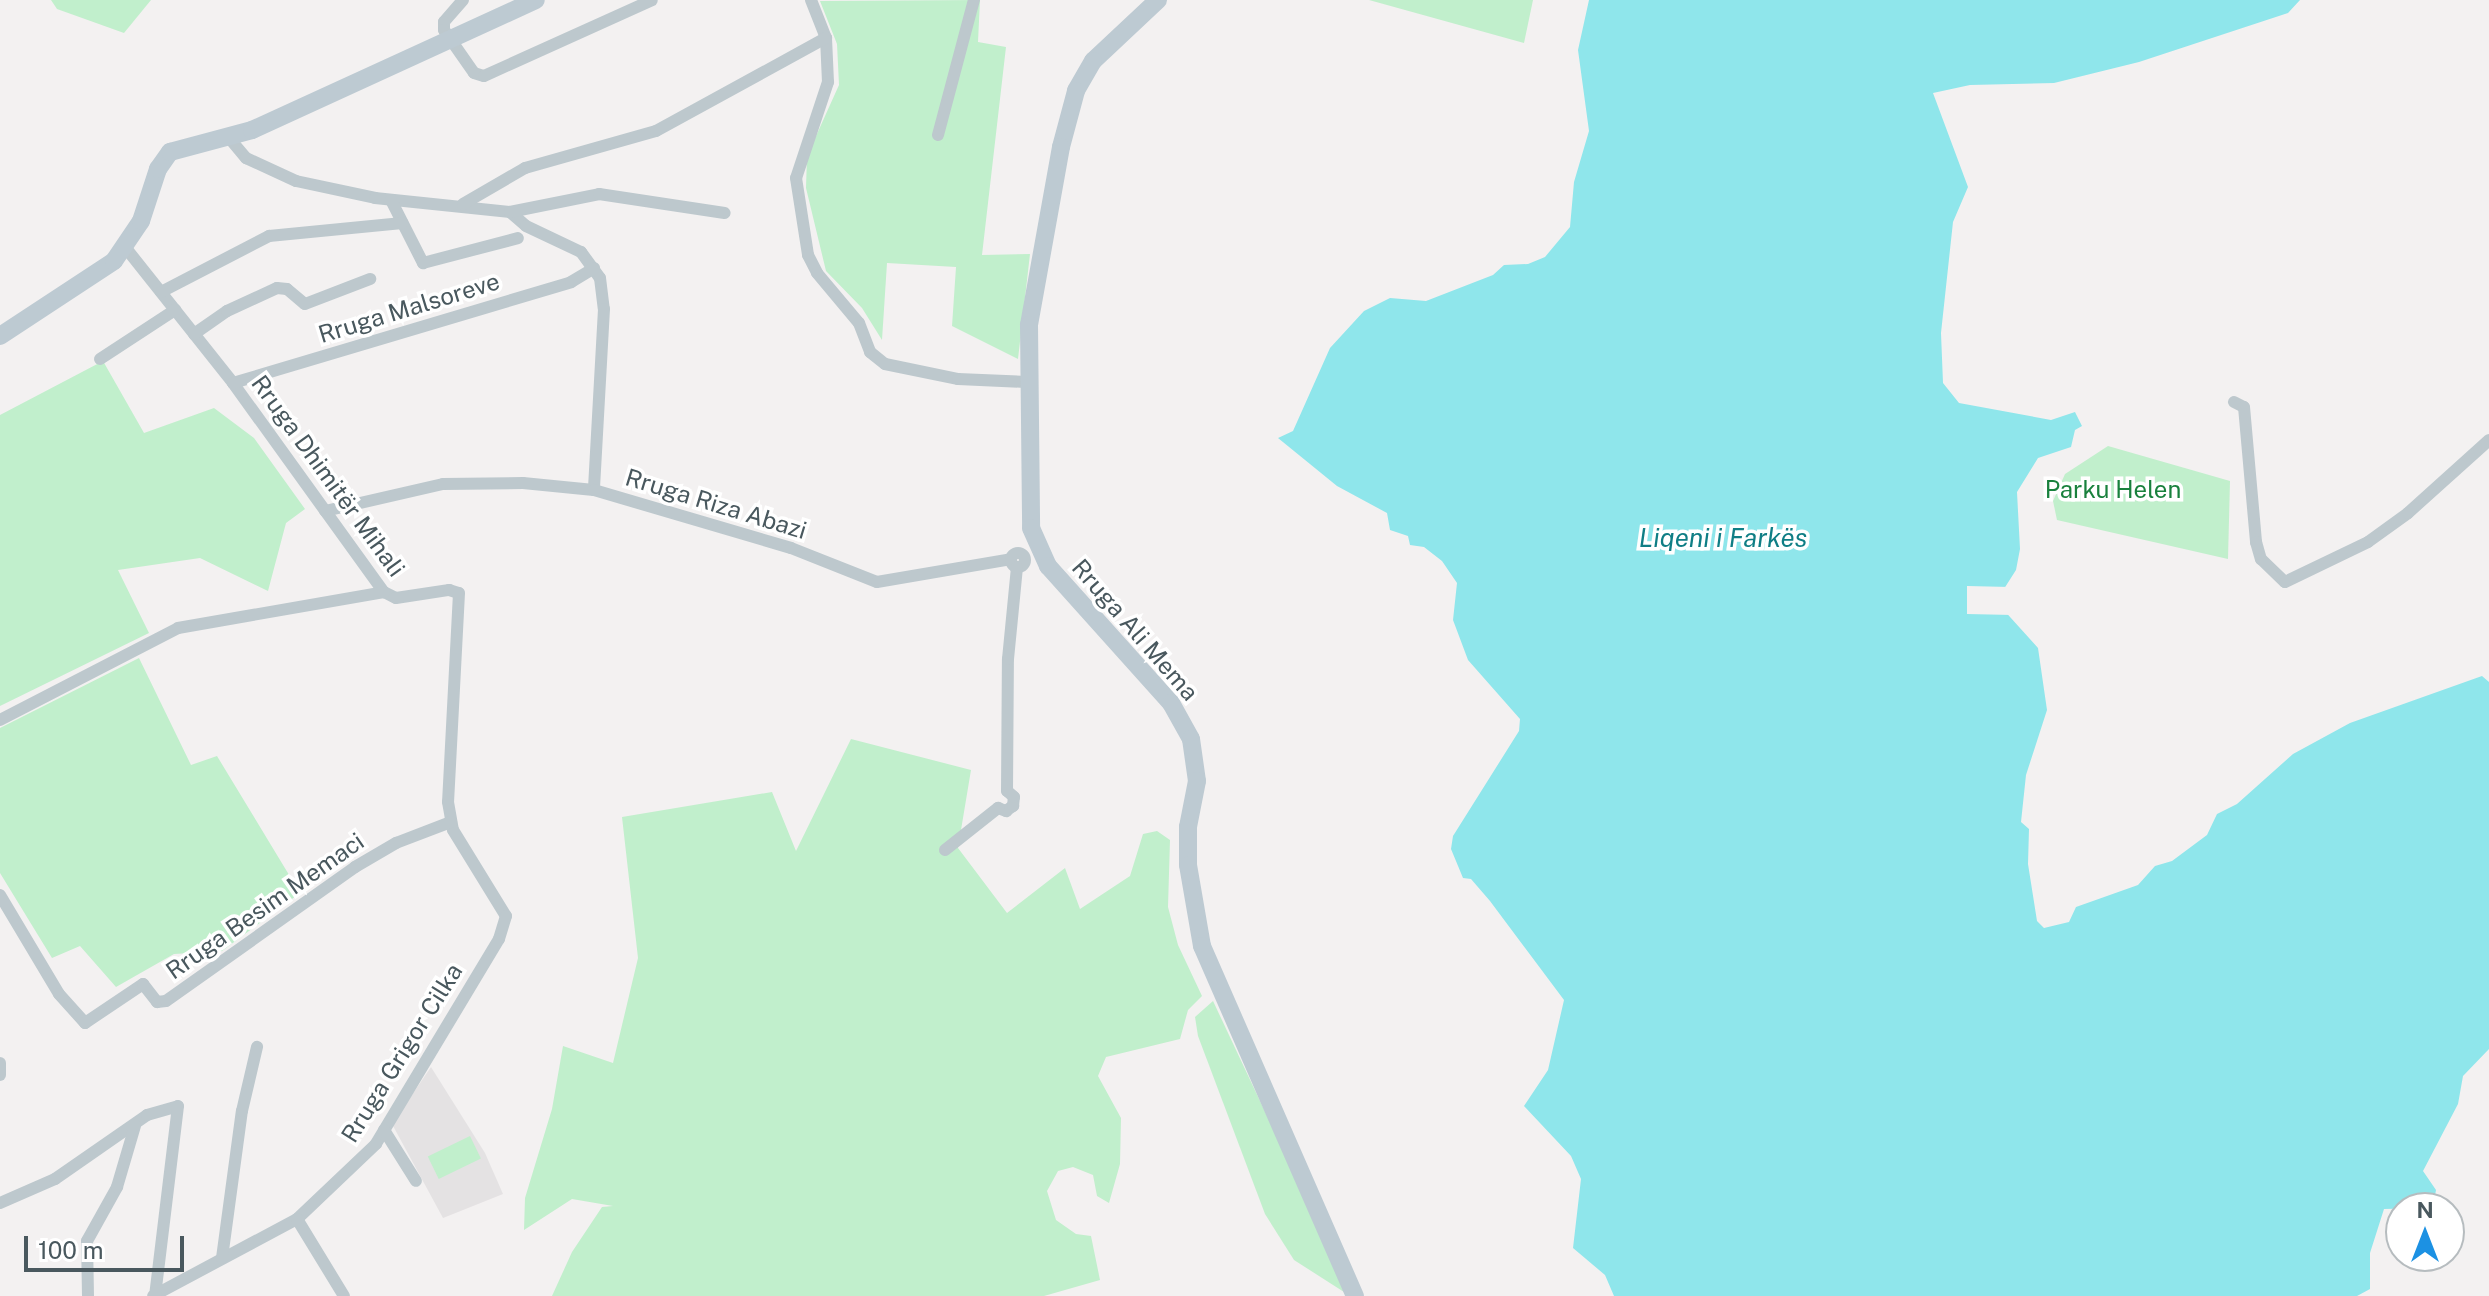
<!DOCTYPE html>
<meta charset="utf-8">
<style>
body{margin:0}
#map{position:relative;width:2489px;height:1296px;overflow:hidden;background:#f3f1f1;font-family:"Public Sans",sans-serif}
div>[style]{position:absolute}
.education>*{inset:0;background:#e4e2e3}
.green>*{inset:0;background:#c1efcc;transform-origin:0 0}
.water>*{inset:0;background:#8fe6eb}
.pier>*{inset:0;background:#f3f1f1}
.street>*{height:12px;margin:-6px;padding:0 6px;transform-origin:6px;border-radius:6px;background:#bdc8cd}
.street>.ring{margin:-6px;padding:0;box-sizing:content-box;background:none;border:12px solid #bdc8cd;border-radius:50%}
.secondary>*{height:18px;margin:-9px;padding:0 9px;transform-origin:9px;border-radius:9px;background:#bdcad2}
span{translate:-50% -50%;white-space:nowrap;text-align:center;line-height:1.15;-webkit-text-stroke:7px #fff;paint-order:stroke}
.street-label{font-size:24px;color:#49585e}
.park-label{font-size:24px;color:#19813d}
.water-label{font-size:26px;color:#0f7e85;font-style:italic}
.north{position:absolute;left:2385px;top:1192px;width:80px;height:80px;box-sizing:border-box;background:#fff;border:2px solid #b6bcbf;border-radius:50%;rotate:0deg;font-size:22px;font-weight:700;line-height:32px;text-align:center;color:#49585e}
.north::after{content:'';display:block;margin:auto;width:28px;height:36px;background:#1c91e3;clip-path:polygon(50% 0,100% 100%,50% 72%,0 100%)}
.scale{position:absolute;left:24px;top:1236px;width:160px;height:36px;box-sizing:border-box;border:4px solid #49585e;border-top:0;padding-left:10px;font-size:24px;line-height:28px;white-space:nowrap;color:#49585e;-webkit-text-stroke:6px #fff;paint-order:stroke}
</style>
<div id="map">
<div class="education">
<div style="clip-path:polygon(431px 1067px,485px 1153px,503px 1194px,443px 1218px,392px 1124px)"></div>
</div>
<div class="green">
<div style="clip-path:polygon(51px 0,151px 0,124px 33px,57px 9px)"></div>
<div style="clip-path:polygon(980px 0,978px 42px,1006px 47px,982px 255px,1030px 254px,1018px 359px,952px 326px,956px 267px,887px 263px,882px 340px,862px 308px,826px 271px,806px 188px,807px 156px,839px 85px,837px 44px,820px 1px)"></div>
<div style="clip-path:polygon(1369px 0,1533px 0,1524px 43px)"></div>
<div style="clip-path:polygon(103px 361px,144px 433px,214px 408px,254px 438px,305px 509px,286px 523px,268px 591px,200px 558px,118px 570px,149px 633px,0 706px,0 415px)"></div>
<div style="clip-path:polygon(2108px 446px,2230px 481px,2228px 559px,2057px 520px,2053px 501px,2065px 474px)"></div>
<div style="clip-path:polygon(139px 658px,191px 765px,217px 756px,300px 893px,222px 951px,174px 954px,116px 987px,80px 946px,52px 958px,0 873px,0 728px)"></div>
<div style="clip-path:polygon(851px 739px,971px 770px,958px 848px,1007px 913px,1065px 868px,1080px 909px,1130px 876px,1143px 834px,1157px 831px,1170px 840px,1168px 907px,1178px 945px,1202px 996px,1188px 1010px,1180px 1039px,1106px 1057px,1098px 1076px,1121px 1118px,1120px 1164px,1109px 1203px,1097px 1196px,1093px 1175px,1073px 1167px,1058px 1171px,1047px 1191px,1056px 1220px,1076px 1234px,1091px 1236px,1100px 1280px,1044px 1296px,552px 1296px,572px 1252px,602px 1207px,613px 1206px,572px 1199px,524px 1230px,525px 1198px,552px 1109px,563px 1046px,613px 1063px,638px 958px,622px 817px,772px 792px,796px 851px)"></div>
<div style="clip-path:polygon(1213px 1001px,1301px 1188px,1344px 1292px,1294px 1260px,1265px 1214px,1198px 1036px,1195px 1017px)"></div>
<div style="left:470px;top:1136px;width:25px;height:47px;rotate:64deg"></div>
</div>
<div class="water">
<div style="clip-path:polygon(1589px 0,2300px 0,2288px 13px,2139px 62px,2054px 83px,1970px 85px,1933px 93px,1968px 187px,1953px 222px,1941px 333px,1943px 383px,1959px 403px,2051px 420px,2075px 412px,2082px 426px,2075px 430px,2071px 447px,2038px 458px,2017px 492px,2020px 549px,2016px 570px,2002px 592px,2001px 607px,2038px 648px,2047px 710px,2026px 775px,2021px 822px,2029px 829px,2028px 864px,2037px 921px,2044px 928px,2069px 922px,2076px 907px,2138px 885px,2155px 866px,2172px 861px,2207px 835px,2217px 814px,2237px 804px,2293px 754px,2350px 723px,2482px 676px,2489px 682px,2489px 1049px,2463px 1076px,2458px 1104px,2423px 1171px,2436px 1190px,2434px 1201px,2425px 1208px,2384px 1209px,2370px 1253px,2370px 1289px,2357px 1296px,1614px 1296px,1605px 1275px,1573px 1248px,1581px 1179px,1571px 1156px,1524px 1106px,1548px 1070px,1564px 1000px,1490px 901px,1471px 879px,1463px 878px,1451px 849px,1453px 836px,1519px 731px,1520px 719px,1468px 660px,1453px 620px,1457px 583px,1442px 561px,1424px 547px,1410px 545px,1408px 536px,1390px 530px,1387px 513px,1337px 486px,1278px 438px,1293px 431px,1330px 348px,1364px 311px,1390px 298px,1426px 301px,1493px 275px,1504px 265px,1528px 264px,1545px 257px,1570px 227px,1574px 182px,1589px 131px,1578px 50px)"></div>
</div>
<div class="pier">
<div style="clip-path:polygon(1967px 586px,2010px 587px,2005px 605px,2013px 615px,1967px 614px)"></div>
</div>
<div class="street">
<div style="left:463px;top:0;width:29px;rotate:131deg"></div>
<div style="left:444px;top:22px;width:8px;rotate:90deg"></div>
<div style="left:444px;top:30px;width:52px;rotate:55.1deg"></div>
<div style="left:474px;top:73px;width:10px;rotate:17deg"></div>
<div style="left:484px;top:76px;width:184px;rotate:-24.3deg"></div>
<div style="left:811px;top:0;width:41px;rotate:68.5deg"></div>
<div style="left:826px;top:38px;width:44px;rotate:87.4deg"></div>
<div style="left:828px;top:82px;width:101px;rotate:108.4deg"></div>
<div style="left:796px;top:178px;width:78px;rotate:81.1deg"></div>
<div style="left:808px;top:255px;width:20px;rotate:63deg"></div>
<div style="left:817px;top:273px;width:65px;rotate:50deg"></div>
<div style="left:859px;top:323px;width:31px;rotate:69deg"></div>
<div style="left:870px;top:352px;width:19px;rotate:39deg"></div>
<div style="left:885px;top:364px;width:75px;rotate:11.6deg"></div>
<div style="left:958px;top:379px;width:68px;rotate:2.5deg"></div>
<div style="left:938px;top:135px;width:140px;rotate:-75.1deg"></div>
<div style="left:230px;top:139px;width:25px;rotate:50deg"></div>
<div style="left:246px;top:158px;width:55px;rotate:24.7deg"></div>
<div style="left:296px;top:181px;width:81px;rotate:12.1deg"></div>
<div style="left:375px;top:198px;width:136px;rotate:5.9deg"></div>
<div style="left:510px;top:212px;width:21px;rotate:41deg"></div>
<div style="left:526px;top:226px;width:61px;rotate:25.3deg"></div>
<div style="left:581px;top:252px;width:32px;rotate:54deg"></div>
<div style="left:600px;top:278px;width:31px;rotate:83deg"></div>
<div style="left:604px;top:309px;width:181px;rotate:93.2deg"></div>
<div style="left:391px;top:200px;width:71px;rotate:63.1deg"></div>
<div style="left:423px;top:263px;width:98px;rotate:-14.7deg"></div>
<div style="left:463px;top:204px;width:72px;rotate:-30.1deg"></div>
<div style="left:525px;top:168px;width:136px;rotate:-15.8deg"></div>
<div style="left:656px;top:131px;width:194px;rotate:-28.7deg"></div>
<div style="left:510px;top:212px;width:91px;rotate:-11.4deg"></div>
<div style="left:599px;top:194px;width:127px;rotate:8.6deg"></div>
<div style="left:125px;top:247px;width:174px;rotate:51.5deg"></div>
<div style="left:233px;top:383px;width:258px;rotate:54.2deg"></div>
<div style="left:384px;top:592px;width:13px;rotate:27deg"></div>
<div style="left:396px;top:598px;width:54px;rotate:-8.6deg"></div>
<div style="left:449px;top:590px;width:10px;rotate:17deg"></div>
<div style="left:459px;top:593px;width:209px;rotate:93deg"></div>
<div style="left:448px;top:802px;width:28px;rotate:80deg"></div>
<div style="left:453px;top:830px;width:101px;rotate:58.4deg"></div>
<div style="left:506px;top:916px;width:24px;rotate:107deg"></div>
<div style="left:499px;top:939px;width:239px;rotate:121deg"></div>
<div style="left:376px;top:1144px;width:109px;rotate:136.5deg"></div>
<div style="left:297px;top:1219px;width:163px;rotate:151.9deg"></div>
<div style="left:161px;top:292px;width:122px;rotate:-27.4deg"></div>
<div style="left:269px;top:236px;width:134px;rotate:-5.6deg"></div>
<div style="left:194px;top:334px;width:40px;rotate:-34.9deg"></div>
<div style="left:227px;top:311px;width:55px;rotate:-24.7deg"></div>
<div style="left:277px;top:288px;width:10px;rotate:6deg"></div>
<div style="left:287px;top:289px;width:23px;rotate:40deg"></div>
<div style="left:305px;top:304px;width:70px;rotate:-21deg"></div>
<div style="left:100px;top:359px;width:90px;rotate:-33.2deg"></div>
<div style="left:233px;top:383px;width:353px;rotate:-16.6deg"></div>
<div style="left:571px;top:282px;width:27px;rotate:-31deg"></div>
<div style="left:2234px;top:402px;width:11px;rotate:27deg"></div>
<div style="left:2244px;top:407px;width:136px;rotate:84.9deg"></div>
<div style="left:2256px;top:542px;width:18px;rotate:74deg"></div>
<div style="left:2261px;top:559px;width:33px;rotate:44deg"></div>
<div style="left:2285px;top:582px;width:92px;rotate:-25.7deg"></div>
<div style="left:2368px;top:542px;width:49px;rotate:-35.9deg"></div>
<div style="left:2408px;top:513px;width:109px;rotate:-42deg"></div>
<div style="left:325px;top:511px;width:121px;rotate:-12.9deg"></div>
<div style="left:443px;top:484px;width:80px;rotate:-0.7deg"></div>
<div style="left:523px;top:483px;width:71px;rotate:5.6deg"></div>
<div style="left:594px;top:490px;width:205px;rotate:16.4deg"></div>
<div style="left:791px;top:548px;width:92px;rotate:21.6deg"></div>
<div style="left:877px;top:582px;width:136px;rotate:-9.7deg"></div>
<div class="ring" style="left:1011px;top:553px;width:2px;height:2px"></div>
<div style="left:0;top:720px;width:200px;rotate:-27.3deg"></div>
<div style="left:178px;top:628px;width:209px;rotate:-9.9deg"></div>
<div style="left:1007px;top:791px;width:132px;rotate:-89.6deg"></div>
<div style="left:1008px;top:659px;width:92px;rotate:-84.4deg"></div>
<div style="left:998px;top:808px;width:9px;rotate:21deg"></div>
<div style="left:1006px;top:811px;width:9px;rotate:-36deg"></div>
<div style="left:1013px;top:806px;width:9px;rotate:-84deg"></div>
<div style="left:1014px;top:797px;width:9px;rotate:-139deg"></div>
<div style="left:945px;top:850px;width:68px;rotate:-38.4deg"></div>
<div style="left:0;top:895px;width:115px;rotate:59.2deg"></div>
<div style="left:59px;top:994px;width:39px;rotate:48deg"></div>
<div style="left:85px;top:1023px;width:70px;rotate:-33.9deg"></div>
<div style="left:143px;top:984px;width:23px;rotate:52deg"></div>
<div style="left:157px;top:1002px;width:9px;rotate:-6deg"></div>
<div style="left:166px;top:1001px;width:232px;rotate:-35.3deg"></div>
<div style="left:355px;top:867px;width:48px;rotate:-30.3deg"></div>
<div style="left:396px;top:843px;width:59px;rotate:-20.9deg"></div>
<div style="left:0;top:1063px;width:12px;rotate:90deg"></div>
<div style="left:384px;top:1130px;width:60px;rotate:57.9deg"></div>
<div style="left:0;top:1203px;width:60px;rotate:-23.6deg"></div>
<div style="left:55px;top:1179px;width:112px;rotate:-34.8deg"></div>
<div style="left:147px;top:1115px;width:32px;rotate:-16deg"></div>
<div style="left:178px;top:1106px;width:190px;rotate:96.9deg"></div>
<div style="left:297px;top:1219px;width:90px;rotate:58.6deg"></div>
<div style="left:222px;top:1258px;width:148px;rotate:-82.3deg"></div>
<div style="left:242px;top:1111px;width:66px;rotate:-76.8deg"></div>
<div style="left:88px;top:1296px;width:55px;rotate:-91deg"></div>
<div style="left:87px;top:1241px;width:62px;rotate:-60.9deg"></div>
<div style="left:117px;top:1187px;width:64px;rotate:-73.6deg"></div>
</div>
<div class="secondary">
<div style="left:1158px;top:0;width:89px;rotate:136.8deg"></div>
<div style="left:1093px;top:61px;width:34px;rotate:120deg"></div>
<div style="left:1076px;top:91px;width:58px;rotate:105deg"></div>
<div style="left:1061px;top:147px;width:181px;rotate:100.2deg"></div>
<div style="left:1029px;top:325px;width:203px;rotate:89.4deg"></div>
<div style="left:1031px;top:528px;width:42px;rotate:65.9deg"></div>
<div style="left:1048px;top:566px;width:184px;rotate:48.1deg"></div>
<div style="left:1171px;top:703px;width:41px;rotate:60.9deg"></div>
<div style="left:1191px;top:739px;width:42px;rotate:81.9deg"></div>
<div style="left:1197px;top:781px;width:47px;rotate:101.1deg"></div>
<div style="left:1188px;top:827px;width:38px;rotate:90deg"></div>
<div style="left:1188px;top:865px;width:82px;rotate:80.2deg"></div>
<div style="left:1202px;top:946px;width:382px;rotate:66.4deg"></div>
<div style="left:0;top:336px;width:136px;rotate:-33.3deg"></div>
<div style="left:114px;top:261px;width:48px;rotate:-56deg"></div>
<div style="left:141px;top:221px;width:55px;rotate:-71.9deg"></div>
<div style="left:158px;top:169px;width:21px;rotate:-55deg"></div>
<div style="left:170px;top:152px;width:85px;rotate:-15deg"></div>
<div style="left:252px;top:130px;width:312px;rotate:-24.6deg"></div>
</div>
<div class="street-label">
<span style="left:409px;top:308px;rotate:-17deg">Rruga Malsoreve</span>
<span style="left:328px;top:476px;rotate:54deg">Rruga Dhimitër Mihali</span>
<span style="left:716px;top:504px;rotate:17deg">Rruga Riza Abazi</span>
<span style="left:1135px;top:630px;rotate:49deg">Rruga Ali Mema</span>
<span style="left:265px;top:906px;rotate:-35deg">Rruga Besim Memaci</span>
<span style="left:402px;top:1053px;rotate:-58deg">Rruga Grigor Cilka</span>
</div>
<div class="park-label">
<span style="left:2113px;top:490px">Parku Helen</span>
</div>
<div class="water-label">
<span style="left:1723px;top:538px">Liqeni i Farkës</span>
</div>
<div class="north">N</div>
<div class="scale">100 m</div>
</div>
